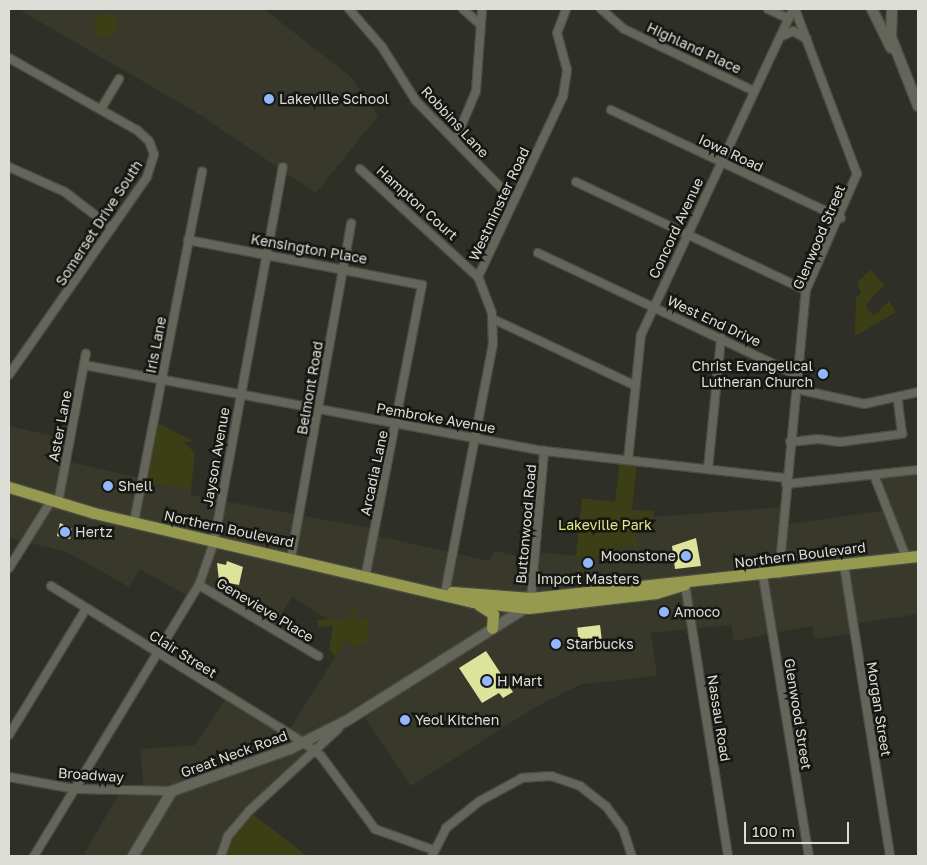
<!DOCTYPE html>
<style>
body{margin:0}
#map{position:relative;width:927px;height:865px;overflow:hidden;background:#2e2f26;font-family:"Golos Text",sans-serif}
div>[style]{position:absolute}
.built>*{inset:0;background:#38392b}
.green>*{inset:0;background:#3c3f15}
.round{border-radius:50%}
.building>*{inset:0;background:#dde39a;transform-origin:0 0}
.roads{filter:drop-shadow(1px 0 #4a4b43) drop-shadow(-1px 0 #4a4b43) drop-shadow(0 1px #4a4b43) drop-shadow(0 -1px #4a4b43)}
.street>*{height:8px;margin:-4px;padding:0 4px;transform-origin:4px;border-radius:4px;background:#64655b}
.secondary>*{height:10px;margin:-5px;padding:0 5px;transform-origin:5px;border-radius:5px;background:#64655b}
.primary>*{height:11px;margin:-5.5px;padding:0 5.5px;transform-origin:5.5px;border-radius:5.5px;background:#969a4f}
.dots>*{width:14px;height:14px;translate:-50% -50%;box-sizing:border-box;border:2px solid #161713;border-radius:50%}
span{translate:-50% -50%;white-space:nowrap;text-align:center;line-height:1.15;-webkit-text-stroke:5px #161713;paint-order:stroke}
.street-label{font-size:14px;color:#ddded8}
.poi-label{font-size:14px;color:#ddded8}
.left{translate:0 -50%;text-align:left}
.right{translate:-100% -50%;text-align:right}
.park-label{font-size:14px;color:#e1e884}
.frame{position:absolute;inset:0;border:10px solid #ddded8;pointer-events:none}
.scale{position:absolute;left:744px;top:822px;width:105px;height:22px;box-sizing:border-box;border:2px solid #ddded8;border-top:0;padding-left:6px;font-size:15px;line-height:18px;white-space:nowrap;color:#ddded8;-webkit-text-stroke:4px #161713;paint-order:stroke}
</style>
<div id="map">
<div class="built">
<div style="clip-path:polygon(18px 9px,264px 9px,351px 77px,378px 116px,316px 193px,199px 114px)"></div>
<div style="clip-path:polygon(9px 426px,70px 440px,66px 461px,191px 490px,191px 495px,375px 529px,374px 535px,489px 561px,495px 551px,535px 560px,536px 552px,601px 558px,614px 548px,636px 546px,635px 534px,653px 533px,654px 517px,784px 507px,783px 525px,888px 510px,875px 475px,918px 470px,918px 614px,853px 624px,854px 633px,815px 639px,812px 626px,734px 641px,731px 625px,651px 633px,657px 676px,582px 684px,539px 705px,411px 786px,361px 712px,254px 804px,221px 856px,83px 856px,121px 790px,144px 791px,140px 749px,195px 745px,228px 696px,288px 732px,350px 633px,292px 597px,273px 629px,199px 585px,191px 598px,140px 569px,129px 587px,67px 552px,9px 538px)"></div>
</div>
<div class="green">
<div class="round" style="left:94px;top:14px;width:24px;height:24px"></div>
<div style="clip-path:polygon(871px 270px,884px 285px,865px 306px,874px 316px,889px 301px,896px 312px,855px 336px,856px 297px,861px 294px,857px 282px)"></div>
<div style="clip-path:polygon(154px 421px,193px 441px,184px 442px,195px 453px,191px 490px,142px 481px)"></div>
<div style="clip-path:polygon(620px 460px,637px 461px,632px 510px,654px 511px,653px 533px,635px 534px,637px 546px,614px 548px,601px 558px,576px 557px,582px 498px,615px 502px)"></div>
<div style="clip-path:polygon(357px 605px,356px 620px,371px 618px,367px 642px,355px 647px,347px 640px,335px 657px,329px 649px,333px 626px,319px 627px,316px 620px,347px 619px)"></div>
<div style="clip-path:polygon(249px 811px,307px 856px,221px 856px,224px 843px)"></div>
</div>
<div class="building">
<div style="clip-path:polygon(60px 523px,72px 529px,70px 539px,57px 536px)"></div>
<div style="clip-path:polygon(696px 538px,701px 566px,675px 569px,672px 546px)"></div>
<div style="clip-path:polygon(227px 561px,243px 567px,239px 585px,219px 581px,217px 563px,226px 565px)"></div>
<div style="left:600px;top:625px;width:17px;height:23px;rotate:83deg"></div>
<div style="clip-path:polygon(486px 651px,513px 692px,503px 698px,499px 693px,482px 703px,459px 668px)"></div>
</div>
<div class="roads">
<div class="street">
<div style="left:349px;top:9px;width:50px;rotate:49deg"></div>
<div style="left:382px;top:47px;width:64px;rotate:57.8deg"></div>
<div style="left:416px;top:101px;width:140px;rotate:45.6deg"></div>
<div style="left:463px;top:9px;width:24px;rotate:42deg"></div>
<div style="left:601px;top:9px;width:30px;rotate:41deg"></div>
<div style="left:624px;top:29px;width:144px;rotate:25.5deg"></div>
<div style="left:768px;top:9px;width:23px;rotate:25deg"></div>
<div style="left:780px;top:37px;width:14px;rotate:-25deg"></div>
<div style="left:793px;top:31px;width:16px;rotate:30deg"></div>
<div style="left:9px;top:58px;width:147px;rotate:29.4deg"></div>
<div style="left:137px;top:130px;width:16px;rotate:43deg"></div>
<div style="left:149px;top:141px;width:14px;rotate:69deg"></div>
<div style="left:154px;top:154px;width:24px;rotate:107deg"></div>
<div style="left:147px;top:177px;width:241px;rotate:124.9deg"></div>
<div style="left:101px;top:109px;width:35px;rotate:-59deg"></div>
<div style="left:611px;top:110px;width:254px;rotate:25.2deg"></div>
<div style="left:455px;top:141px;width:54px;rotate:-67.2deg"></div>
<div style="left:476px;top:91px;width:82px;rotate:-85.8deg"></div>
<div style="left:9px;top:167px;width:61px;rotate:24.1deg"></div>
<div style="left:65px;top:192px;width:59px;rotate:37.5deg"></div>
<div style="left:360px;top:169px;width:160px;rotate:42.5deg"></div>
<div style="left:576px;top:182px;width:254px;rotate:25.2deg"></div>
<div style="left:188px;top:240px;width:238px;rotate:10.9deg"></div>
<div style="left:422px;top:285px;width:294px;rotate:101deg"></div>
<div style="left:538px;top:253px;width:286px;rotate:25.2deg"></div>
<div style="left:493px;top:319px;width:156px;rotate:25.1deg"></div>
<div style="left:84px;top:365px;width:468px;rotate:10.6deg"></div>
<div style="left:544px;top:451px;width:244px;rotate:6.4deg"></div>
<div style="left:796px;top:389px;width:70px;rotate:12.4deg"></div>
<div style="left:864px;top:404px;width:55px;rotate:-12.5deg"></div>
<div style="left:790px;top:442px;width:28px;rotate:-6deg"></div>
<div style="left:818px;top:439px;width:22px;rotate:8deg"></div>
<div style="left:840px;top:442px;width:63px;rotate:-7.4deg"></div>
<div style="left:902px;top:434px;width:35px;rotate:-97deg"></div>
<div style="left:628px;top:460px;width:126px;rotate:-84.1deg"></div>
<div style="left:641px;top:335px;width:360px;rotate:-65deg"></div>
<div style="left:708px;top:469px;width:132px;rotate:-84.3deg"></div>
<div style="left:874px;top:475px;width:88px;rotate:68.7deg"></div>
<div style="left:786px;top:484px;width:133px;rotate:-6.1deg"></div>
<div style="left:58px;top:503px;width:152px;rotate:-79.4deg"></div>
<div style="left:134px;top:522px;width:357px;rotate:-79deg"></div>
<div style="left:291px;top:558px;width:340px;rotate:-79.8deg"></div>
<div style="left:844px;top:565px;width:295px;rotate:81deg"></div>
<div style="left:9px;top:568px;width:79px;rotate:-57.9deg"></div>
<div style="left:779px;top:574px;width:285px;rotate:-84.6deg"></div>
<div style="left:806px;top:290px;width:127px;rotate:-66.3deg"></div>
<div style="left:857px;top:174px;width:176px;rotate:-110.6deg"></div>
<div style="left:763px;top:576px;width:284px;rotate:80.7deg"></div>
<div style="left:685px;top:584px;width:275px;rotate:81deg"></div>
<div style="left:199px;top:585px;width:139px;rotate:30.8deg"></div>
<div style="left:51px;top:586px;width:296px;rotate:31.8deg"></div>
<div style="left:303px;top:742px;width:23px;rotate:38deg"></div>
<div style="left:321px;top:756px;width:91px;rotate:53.5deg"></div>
<div style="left:375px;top:829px;width:62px;rotate:19.9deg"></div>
<div style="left:445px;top:593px;width:254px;rotate:-79.1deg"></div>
<div style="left:493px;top:344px;width:31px;rotate:-92deg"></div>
<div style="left:492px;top:313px;width:39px;rotate:-111deg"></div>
<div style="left:478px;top:277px;width:200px;rotate:-64.8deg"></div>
<div style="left:563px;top:96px;width:26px;rotate:-81deg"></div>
<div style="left:567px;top:70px;width:38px;rotate:-105deg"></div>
<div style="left:557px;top:33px;width:26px;rotate:-69deg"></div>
<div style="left:531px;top:598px;width:148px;rotate:-84.9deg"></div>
<div style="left:9px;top:735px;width:148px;rotate:-58.6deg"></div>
<div style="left:9px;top:777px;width:67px;rotate:10.3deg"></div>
<div style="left:75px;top:789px;width:97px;rotate:1.2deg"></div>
<div style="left:34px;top:856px;width:317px;rotate:-58.7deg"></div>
<div style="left:199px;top:585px;width:46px;rotate:-70.8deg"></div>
<div style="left:214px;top:542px;width:381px;rotate:-79.6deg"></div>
<div style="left:221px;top:856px;width:21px;rotate:-71deg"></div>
<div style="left:228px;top:836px;width:33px;rotate:-50deg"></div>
<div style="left:249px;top:811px;width:122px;rotate:-42.7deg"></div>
<div style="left:432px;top:856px;width:31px;rotate:-63deg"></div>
<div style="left:446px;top:828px;width:43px;rotate:-38.5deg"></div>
<div style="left:480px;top:801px;width:48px;rotate:-28.7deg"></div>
<div style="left:522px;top:778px;width:29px;rotate:-4deg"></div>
<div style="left:551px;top:776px;width:31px;rotate:19deg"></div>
<div style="left:580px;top:786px;width:33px;rotate:38deg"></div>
<div style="left:606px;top:806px;width:29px;rotate:54deg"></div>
<div style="left:623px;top:829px;width:28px;rotate:72deg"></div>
</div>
<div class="secondary">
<div style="left:872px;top:9px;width:43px;rotate:64deg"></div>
<div style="left:892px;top:9px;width:28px;rotate:92deg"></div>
<div style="left:891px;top:37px;width:74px;rotate:68.6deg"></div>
<div style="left:133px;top:856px;width:76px;rotate:-59deg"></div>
<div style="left:172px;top:791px;width:125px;rotate:-19.6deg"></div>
<div style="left:290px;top:749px;width:63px;rotate:-26.6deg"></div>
<div style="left:346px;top:721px;width:218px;rotate:-32.2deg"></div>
</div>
<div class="primary">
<div style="left:9px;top:487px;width:89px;rotate:17deg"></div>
<div style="left:94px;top:513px;width:389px;rotate:13.2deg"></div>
<div style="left:473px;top:602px;width:56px;rotate:6.1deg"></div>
<div style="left:529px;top:608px;width:128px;rotate:-6.7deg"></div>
<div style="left:656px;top:593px;width:30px;rotate:-17deg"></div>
<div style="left:452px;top:592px;width:79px;rotate:4.3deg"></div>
<div style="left:531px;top:598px;width:389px;rotate:-6.2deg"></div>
<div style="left:479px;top:605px;width:17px;rotate:33deg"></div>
<div style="left:493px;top:614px;width:14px;rotate:94deg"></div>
</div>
</div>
<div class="dots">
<div style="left:269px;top:99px;background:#92b7fd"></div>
<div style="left:823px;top:374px;background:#92b7fd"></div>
<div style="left:108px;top:486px;background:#92b7fd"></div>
<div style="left:65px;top:532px;background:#92b7fd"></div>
<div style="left:686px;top:556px;background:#92b7fd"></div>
<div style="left:588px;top:563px;background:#92b7fd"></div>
<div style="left:664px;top:612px;background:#92b7fd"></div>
<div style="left:556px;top:644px;background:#92b7fd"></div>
<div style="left:487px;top:681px;background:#92b7fd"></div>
<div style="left:405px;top:720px;background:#92b7fd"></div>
</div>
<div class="street-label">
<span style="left:694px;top:48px;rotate:25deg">Highland Place</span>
<span style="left:455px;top:122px;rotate:47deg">Robbins Lane</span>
<span style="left:731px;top:153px;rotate:25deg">Iowa Road</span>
<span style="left:417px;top:203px;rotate:42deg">Hampton Court</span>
<span style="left:499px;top:204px;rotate:-65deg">Westminster Road</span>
<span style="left:99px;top:223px;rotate:-57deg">Somerset Drive South</span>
<span style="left:676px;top:228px;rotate:-65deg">Concord Avenue</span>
<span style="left:819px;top:237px;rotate:-67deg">Glenwood Street</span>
<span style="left:309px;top:249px;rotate:10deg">Kensington Place</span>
<span style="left:714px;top:321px;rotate:25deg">West End Drive</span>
<span style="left:156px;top:345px;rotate:-79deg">Iris Lane</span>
<span style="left:310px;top:388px;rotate:-80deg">Belmont Road</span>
<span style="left:436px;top:418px;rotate:10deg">Pembroke Avenue</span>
<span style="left:60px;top:426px;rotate:-79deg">Aster Lane</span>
<span style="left:216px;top:457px;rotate:-80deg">Jayson Avenue</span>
<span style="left:374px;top:473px;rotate:-78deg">Arcadia Lane</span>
<span style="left:526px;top:524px;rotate:-85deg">Buttonwood Road</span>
<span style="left:229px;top:529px;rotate:12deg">Northern Boulevard</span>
<span style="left:800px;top:555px;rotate:-7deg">Northern Boulevard</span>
<span style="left:265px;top:610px;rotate:31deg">Genevieve Place</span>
<span style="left:183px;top:654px;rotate:32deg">Clair Street</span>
<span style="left:879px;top:709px;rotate:81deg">Morgan Street</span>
<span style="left:798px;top:714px;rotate:81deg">Glenwood Street</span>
<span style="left:719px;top:718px;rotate:81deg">Nassau Road</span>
<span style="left:234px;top:754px;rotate:-20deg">Great Neck Road</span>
<span style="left:91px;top:775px;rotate:4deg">Broadway</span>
</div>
<div class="poi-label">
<span class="left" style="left:279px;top:99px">Lakeville School</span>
<span class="right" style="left:813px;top:374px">Christ Evangelical<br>Lutheran Church</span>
<span class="left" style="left:118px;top:486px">Shell</span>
<span class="left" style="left:75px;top:532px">Hertz</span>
<span class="right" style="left:676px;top:556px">Moonstone</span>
<span style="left:588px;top:579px">Import Masters</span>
<span class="left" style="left:674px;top:612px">Amoco</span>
<span class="left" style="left:566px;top:644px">Starbucks</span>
<span class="left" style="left:497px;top:681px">H Mart</span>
<span class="left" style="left:415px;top:720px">Yeol Kitchen</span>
</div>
<div class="park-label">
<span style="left:605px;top:525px">Lakeville Park</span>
</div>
<div class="frame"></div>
<div class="scale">100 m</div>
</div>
